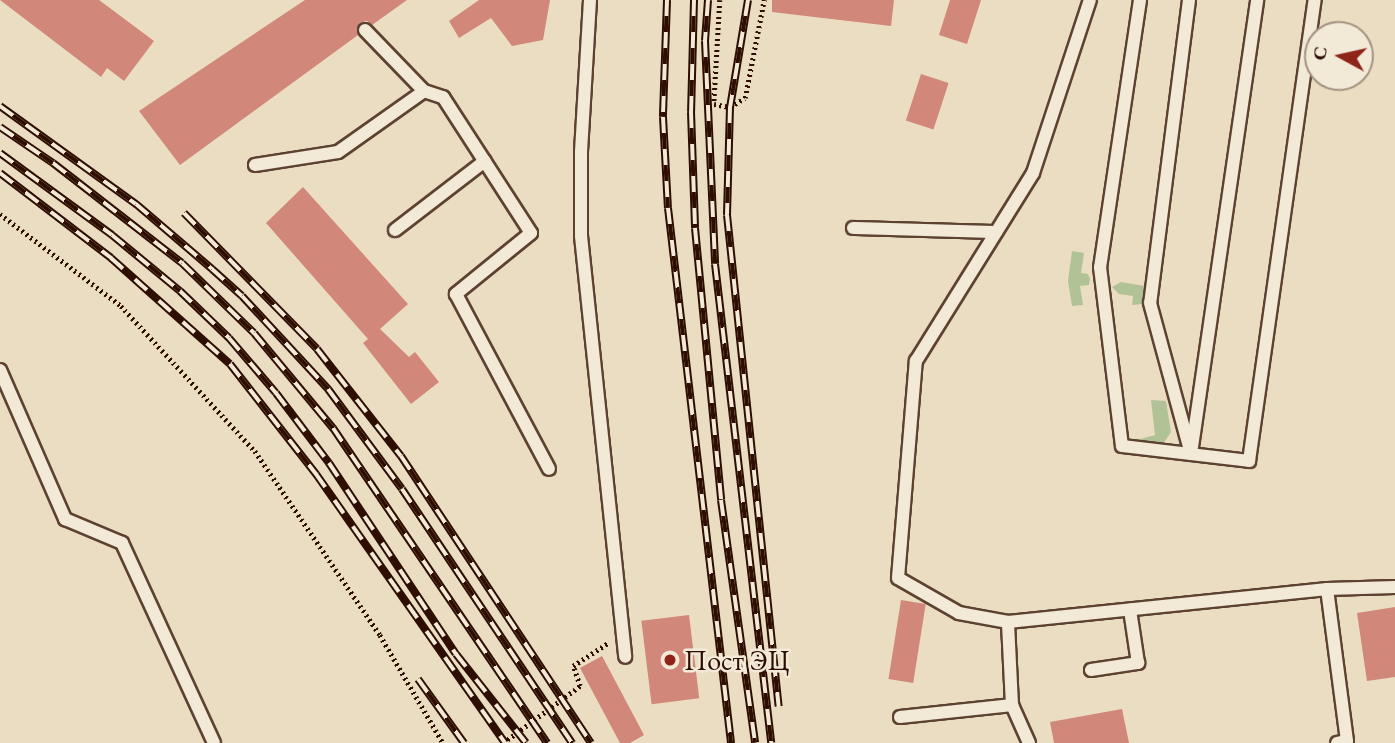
<!DOCTYPE html>
<meta charset="utf-8">
<style>
body{margin:0}
#map{position:relative;width:1395px;height:743px;overflow:hidden;background:#ebddc2;font-family:"EB Garamond",serif}
div>[style]{position:absolute}
.green>*{inset:0;background:#b2c297}
.building>*{inset:0;background:#d18779;transform-origin:0 0}
.path>*{height:4.5px;margin-top:-2.25px;transform-origin:0;background:repeating-linear-gradient(90deg,#2e0e01 0 2px,transparent 0 5.5px)}
.roads{filter:drop-shadow(2px 0 #5d4231) drop-shadow(-2px 0 #5d4231) drop-shadow(0 2px #5d4231) drop-shadow(0 -2px #5d4231)}
.lane>*{height:12px;margin:-6px;padding:0 6px;transform-origin:6px;border-radius:6px;background:#f2e9d7}
.rail>*{height:8px;margin-top:-4px;transform-origin:0;background:repeating-linear-gradient(90deg,#f2e9d7 0 16px,#2e0e01 0 32px);box-sizing:border-box;border-block:2px solid #2e0e01}
.dots>*{width:19px;height:19px;translate:-50% -50%;box-sizing:border-box;border:4px solid #f2e9d7;border-radius:50%}
span{translate:-50% -50%;white-space:nowrap;text-align:center;line-height:1.15;-webkit-text-stroke:5px #f2e9d7;paint-order:stroke}
.poi-label{font-size:28px;color:#2e0e01}
.left{translate:0 -50%;text-align:left}
.north{position:absolute;left:1304px;top:21px;width:70px;height:70px;box-sizing:border-box;background:#f2e9d7;border:2px solid #a49181;border-radius:50%;rotate:278deg;font-size:19px;font-weight:700;line-height:28px;text-align:center;color:#2e0e01}
.north::after{content:'';display:block;margin:auto;width:24px;height:32px;background:#8f2418;clip-path:polygon(50% 0,100% 100%,50% 72%,0 100%)}
</style>
<div id="map">
<div class="green">
<div style="clip-path:polygon(1072px 251px,1084px 253px,1081px 273px,1088px 274px,1090px 279px,1089px 285px,1080px 286px,1083px 305px,1072px 306px,1068px 281px)"></div>
<div style="clip-path:polygon(1121px 282px,1145px 286px,1153px 296px,1143px 304px,1132px 305px,1133px 296px,1119px 294px,1112px 287px)"></div>
<div style="clip-path:polygon(1151px 400px,1166px 401px,1171px 432px,1163px 444px,1156px 447px,1141px 445px,1136px 440px,1155px 435px)"></div>
</div>
<div class="building">
<div style="clip-path:polygon(0 0,99px 0,154px 41px,124px 81px,107px 68px,101px 77px)"></div>
<div style="clip-path:polygon(305px 0,407px 0,372px 25px,367px 21px,359px 23px,358px 35px,180px 165px,139px 111px)"></div>
<div style="clip-path:polygon(479px 0,550px 0,543px 40px,512px 46px,491px 18px,459px 38px,449px 21px)"></div>
<div style="clip-path:polygon(772px 0,894px 0,891px 26px,772px 12px)"></div>
<div style="clip-path:polygon(950px 0,981px 0,967px 44px,939px 35px)"></div>
<div style="left:921px;top:74px;width:29px;height:49px;rotate:18deg"></div>
<div style="clip-path:polygon(303px 187px,408px 304px,380px 329px,409px 357px,415px 352px,439px 382px,411px 404px,363px 343px,368px 339px,266px 223px)"></div>
<div style="left:901px;top:600px;width:25px;height:80px;rotate:9deg"></div>
<div style="clip-path:polygon(1395px 607px,1395px 677px,1367px 681px,1357px 613px)"></div>
<div style="left:689px;top:615px;width:84px;height:48px;rotate:83deg"></div>
<div style="clip-path:polygon(602px 656px,644px 735px,630px 743px,620px 743px,580px 668px)"></div>
<div style="clip-path:polygon(1122px 709px,1129px 743px,1054px 743px,1050px 722px)"></div>
</div>
<div class="path">
<div style="left:720px;top:0;width:104px;rotate:93.3deg"></div>
<div style="left:714px;top:104px;width:16px;rotate:11deg"></div>
<div style="left:730px;top:107px;width:17px;rotate:-31deg"></div>
<div style="left:745px;top:98px;width:100px;rotate:-79deg"></div>
<div style="left:0;top:214px;width:152px;rotate:37.2deg"></div>
<div style="left:121px;top:306px;width:197px;rotate:47.3deg"></div>
<div style="left:255px;top:451px;width:222px;rotate:55.8deg"></div>
<div style="left:380px;top:635px;width:125px;rotate:59.7deg"></div>
<div style="left:503px;top:743px;width:96px;rotate:-36.5deg"></div>
<div style="left:580px;top:686px;width:21px;rotate:-109deg"></div>
<div style="left:573px;top:666px;width:42px;rotate:-33.3deg"></div>
</div>
<div class="roads">
<div class="lane">
<div style="left:590px;top:0;width:153px;rotate:93.4deg"></div>
<div style="left:581px;top:153px;width:83px;rotate:90deg"></div>
<div style="left:581px;top:236px;width:423px;rotate:84deg"></div>
<div style="left:1140px;top:0;width:270px;rotate:98.5deg"></div>
<div style="left:1100px;top:267px;width:180px;rotate:83deg"></div>
<div style="left:1122px;top:446px;width:128px;rotate:6.7deg"></div>
<div style="left:1249px;top:461px;width:466px;rotate:-81.9deg"></div>
<div style="left:1189px;top:0;width:305px;rotate:97.3deg"></div>
<div style="left:1150px;top:303px;width:156px;rotate:74.8deg"></div>
<div style="left:365px;top:30px;width:85px;rotate:46deg"></div>
<div style="left:424px;top:91px;width:20px;rotate:18deg"></div>
<div style="left:443px;top:97px;width:162px;rotate:57.1deg"></div>
<div style="left:531px;top:233px;width:97px;rotate:140.9deg"></div>
<div style="left:456px;top:294px;width:198px;rotate:62deg"></div>
<div style="left:255px;top:165px;width:84px;rotate:-8.9deg"></div>
<div style="left:338px;top:152px;width:105px;rotate:-35.3deg"></div>
<div style="left:853px;top:228px;width:143px;rotate:1.6deg"></div>
<div style="left:395px;top:230px;width:113px;rotate:-37.5deg"></div>
<div style="left:0;top:370px;width:163px;rotate:66.4deg"></div>
<div style="left:65px;top:519px;width:62px;rotate:22.8deg"></div>
<div style="left:122px;top:543px;width:220px;rotate:65.3deg"></div>
<div style="left:1192px;top:447px;width:452px;rotate:-81.7deg"></div>
<div style="left:1327px;top:589px;width:153px;rotate:82.5deg"></div>
<div style="left:1347px;top:741px;width:10px;rotate:169deg"></div>
<div style="left:1008px;top:622px;width:50px;rotate:-169.6deg"></div>
<div style="left:959px;top:613px;width:70px;rotate:-150.2deg"></div>
<div style="left:898px;top:578px;width:218px;rotate:-85.3deg"></div>
<div style="left:916px;top:361px;width:221px;rotate:-58.1deg"></div>
<div style="left:1033px;top:173px;width:182px;rotate:-71.8deg"></div>
<div style="left:1091px;top:670px;width:48px;rotate:-8.5deg"></div>
<div style="left:1138px;top:663px;width:54px;rotate:-98.6deg"></div>
<div style="left:900px;top:717px;width:113px;rotate:-6.1deg"></div>
<div style="left:1029px;top:743px;width:42px;rotate:-114.1deg"></div>
<div style="left:1012px;top:705px;width:83px;rotate:-92.8deg"></div>
<div style="left:1008px;top:622px;width:321px;rotate:-5.9deg"></div>
<div style="left:1327px;top:589px;width:68px;rotate:-1.7deg"></div>
</div>
</div>
<div class="rail">
<div style="left:667px;top:0;width:117px;rotate:92deg"></div>
<div style="left:663px;top:117px;width:91px;rotate:86.9deg"></div>
<div style="left:668px;top:208px;width:539px;rotate:83.28deg"></div>
<div style="left:694px;top:0;width:112px;rotate:91.5deg"></div>
<div style="left:691px;top:112px;width:116px;rotate:88deg"></div>
<div style="left:695px;top:228px;width:273px;rotate:84.5deg"></div>
<div style="left:721px;top:500px;width:245px;rotate:82deg"></div>
<div style="left:708px;top:0;width:41px;rotate:94.2deg"></div>
<div style="left:705px;top:41px;width:223px;rotate:87.4deg"></div>
<div style="left:715px;top:264px;width:482px;rotate:83.3deg"></div>
<div style="left:748px;top:0;width:109px;rotate:99.5deg"></div>
<div style="left:730px;top:107px;width:108px;rotate:91.6deg"></div>
<div style="left:727px;top:215px;width:494px;rotate:84deg"></div>
<div style="left:0;top:106px;width:168px;rotate:35.8deg"></div>
<div style="left:136px;top:204px;width:100px;rotate:40.5deg"></div>
<div style="left:212px;top:269px;width:40px;rotate:42deg"></div>
<div style="left:242px;top:296px;width:127px;rotate:47.2deg"></div>
<div style="left:328px;top:389px;width:124px;rotate:53.5deg"></div>
<div style="left:402px;top:489px;width:306px;rotate:56.2deg"></div>
<div style="left:0;top:127px;width:64px;rotate:34.2deg"></div>
<div style="left:53px;top:163px;width:163px;rotate:37.8deg"></div>
<div style="left:182px;top:263px;width:100px;rotate:44.2deg"></div>
<div style="left:254px;top:333px;width:124px;rotate:50.3deg"></div>
<div style="left:333px;top:428px;width:381px;rotate:55.8deg"></div>
<div style="left:0;top:153px;width:139px;rotate:36.2deg"></div>
<div style="left:112px;top:235px;width:88px;rotate:39.5deg"></div>
<div style="left:180px;top:291px;width:68px;rotate:43.8deg"></div>
<div style="left:229px;top:338px;width:72px;rotate:49.5deg"></div>
<div style="left:276px;top:393px;width:88px;rotate:52.9deg"></div>
<div style="left:329px;top:463px;width:229px;rotate:56.4deg"></div>
<div style="left:456px;top:654px;width:113px;rotate:51.8deg"></div>
<div style="left:0;top:173px;width:140px;rotate:37.4deg"></div>
<div style="left:111px;top:258px;width:159px;rotate:41.7deg"></div>
<div style="left:230px;top:364px;width:140px;rotate:52deg"></div>
<div style="left:316px;top:474px;width:329px;rotate:54.9deg"></div>
<div style="left:184px;top:213px;width:190px;rotate:45.6deg"></div>
<div style="left:317px;top:349px;width:136px;rotate:51.9deg"></div>
<div style="left:401px;top:456px;width:344px;rotate:56.5deg"></div>
<div style="left:418px;top:679px;width:79px;rotate:54.3deg"></div>
</div>
<div class="dots">
<div style="left:670px;top:660px;background:#8f2418"></div>
</div>
<div class="poi-label">
<span class="left" style="left:684px;top:660px">Пост ЭЦ</span>
</div>
<div class="north">С</div>
</div>
